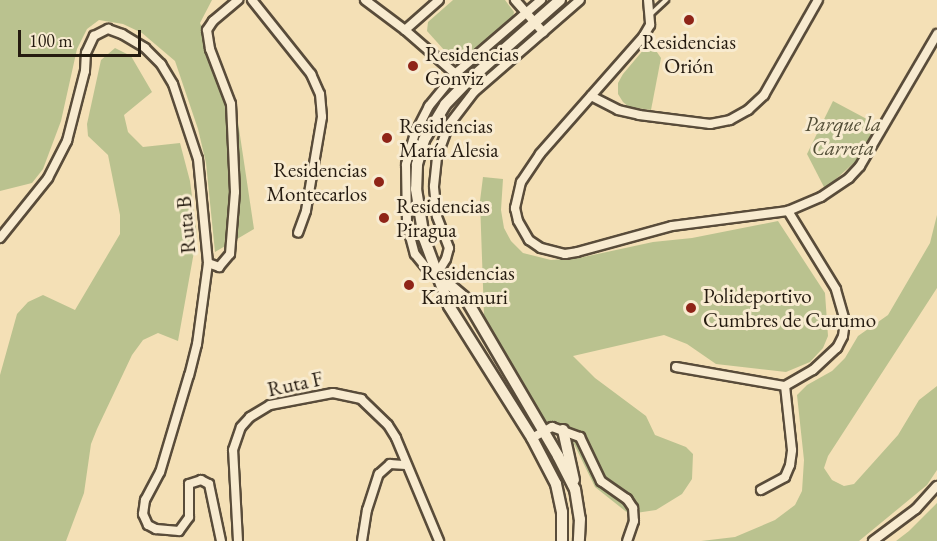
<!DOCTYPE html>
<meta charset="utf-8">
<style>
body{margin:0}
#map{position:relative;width:937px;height:541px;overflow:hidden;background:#f4e0b6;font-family:"EB Garamond",serif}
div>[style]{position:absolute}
.green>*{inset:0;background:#bac28f}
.roads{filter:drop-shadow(2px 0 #594c3a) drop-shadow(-2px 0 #594c3a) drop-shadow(0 2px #594c3a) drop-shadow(0 -2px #594c3a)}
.lane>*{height:4px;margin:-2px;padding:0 2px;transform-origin:2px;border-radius:2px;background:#f8ebd0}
.street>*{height:8px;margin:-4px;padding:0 4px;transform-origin:4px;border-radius:4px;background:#f8ebd0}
.secondary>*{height:10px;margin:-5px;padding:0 5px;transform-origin:5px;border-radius:5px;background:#f8ebd0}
.dots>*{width:16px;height:16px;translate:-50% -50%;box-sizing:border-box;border:3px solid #f8ebd0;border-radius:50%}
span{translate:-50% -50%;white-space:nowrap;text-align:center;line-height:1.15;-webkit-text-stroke:6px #f8ebd0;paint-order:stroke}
.poi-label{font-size:21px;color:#251b10}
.left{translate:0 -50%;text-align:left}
.right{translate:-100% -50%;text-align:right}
.park-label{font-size:21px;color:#524d36;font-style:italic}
.street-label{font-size:21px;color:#251b10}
.scale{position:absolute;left:18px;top:30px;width:123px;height:27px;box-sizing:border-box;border:3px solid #251b10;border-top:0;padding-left:8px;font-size:18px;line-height:21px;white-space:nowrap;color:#251b10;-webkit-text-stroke:4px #f8ebd0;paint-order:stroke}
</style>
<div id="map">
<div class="green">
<div style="clip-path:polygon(0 0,212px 0,200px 23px,235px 102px,254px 229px,215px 252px,206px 163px,198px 129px,175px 61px,142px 33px,123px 24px,99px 20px,87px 29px,77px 49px,61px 121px,43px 169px,32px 183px,0 191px)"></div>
<div style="clip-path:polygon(453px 0,505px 0,514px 12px,512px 20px,463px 64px,454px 61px,427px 31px,428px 22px)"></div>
<div style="clip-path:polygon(650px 42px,661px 58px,651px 110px,629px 107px,623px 102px,618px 94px,618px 83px,623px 74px)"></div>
<div style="clip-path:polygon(115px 48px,131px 56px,152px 92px,124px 115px,128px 132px,143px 147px,180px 143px,190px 181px,197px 235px,178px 341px,158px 333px,143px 340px,132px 355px,97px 429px,91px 444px,84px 493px,66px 541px,0 541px,0 375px,17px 314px,28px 302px,43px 295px,75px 310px,120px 234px,120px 215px,108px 155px,88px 136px,87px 124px,101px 60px)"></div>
<div style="clip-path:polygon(833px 101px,878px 125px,856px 161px,825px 189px,807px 154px)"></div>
<div style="clip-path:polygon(483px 177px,503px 179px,501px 210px,504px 228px,511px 241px,523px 253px,551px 260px,579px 258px,653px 242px,692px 238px,778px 221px,825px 293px,828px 336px,823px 348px,810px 362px,786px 372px,716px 364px,687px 344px,664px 335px,573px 356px,595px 378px,646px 416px,655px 435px,686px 447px,693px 454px,692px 479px,682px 494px,656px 510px,629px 514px,595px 487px,573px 442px,552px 432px,539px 430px,531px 408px,484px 315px,480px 201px)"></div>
<div style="clip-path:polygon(937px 215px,937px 288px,828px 456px,824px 468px,832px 480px,844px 486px,854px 484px,898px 435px,919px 400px,937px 386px,937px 470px,927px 485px,859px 541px,701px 541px,735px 537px,775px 520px,795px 505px,802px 491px,804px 460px,797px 395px,807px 385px,832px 371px,845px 358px,858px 336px,888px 315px,930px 243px)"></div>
<div style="clip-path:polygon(937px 503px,937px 541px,896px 541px,909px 531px)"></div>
</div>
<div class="roads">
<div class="lane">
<div style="left:651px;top:14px;width:21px;rotate:-43deg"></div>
</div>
<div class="street">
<div style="left:252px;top:0;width:95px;rotate:51.4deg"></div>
<div style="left:311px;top:74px;width:22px;rotate:66deg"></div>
<div style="left:320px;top:94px;width:23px;rotate:85deg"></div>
<div style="left:322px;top:117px;width:95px;rotate:99.7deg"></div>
<div style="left:306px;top:211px;width:23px;rotate:110deg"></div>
<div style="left:365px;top:0;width:50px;rotate:36.9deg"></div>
<div style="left:405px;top:30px;width:81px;rotate:41deg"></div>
<div style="left:515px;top:0;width:43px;rotate:48.8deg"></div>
<div style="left:541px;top:0;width:112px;rotate:139.3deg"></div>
<div style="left:456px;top:73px;width:43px;rotate:129.3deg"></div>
<div style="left:429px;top:106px;width:30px;rotate:117deg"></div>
<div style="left:415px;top:133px;width:33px;rotate:106deg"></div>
<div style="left:406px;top:165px;width:60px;rotate:89deg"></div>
<div style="left:407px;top:225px;width:30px;rotate:75deg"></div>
<div style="left:415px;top:254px;width:22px;rotate:51deg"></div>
<div style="left:429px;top:271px;width:9px;rotate:21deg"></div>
<div style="left:437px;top:274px;width:17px;rotate:-59deg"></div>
<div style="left:446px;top:259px;width:11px;rotate:-75deg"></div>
<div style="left:449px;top:248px;width:34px;rotate:-111deg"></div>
<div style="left:437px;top:216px;width:30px;rotate:-96deg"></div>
<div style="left:434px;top:186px;width:29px;rotate:-84deg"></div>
<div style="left:437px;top:157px;width:33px;rotate:-70deg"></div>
<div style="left:448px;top:126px;width:43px;rotate:-52.6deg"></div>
<div style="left:474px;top:92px;width:140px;rotate:-41deg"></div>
<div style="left:648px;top:0;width:25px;rotate:85deg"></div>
<div style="left:650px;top:25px;width:14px;rotate:120deg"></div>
<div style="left:643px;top:37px;width:156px;rotate:131.4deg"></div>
<div style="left:540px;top:154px;width:34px;rotate:124deg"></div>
<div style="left:521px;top:182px;width:27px;rotate:103deg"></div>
<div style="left:515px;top:208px;width:13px;rotate:77deg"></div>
<div style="left:518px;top:221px;width:22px;rotate:60deg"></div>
<div style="left:529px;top:240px;width:14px;rotate:34deg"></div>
<div style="left:541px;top:248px;width:25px;rotate:14deg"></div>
<div style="left:565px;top:254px;width:12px;rotate:-9deg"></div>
<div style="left:577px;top:252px;width:98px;rotate:-15.3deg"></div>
<div style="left:672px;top:226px;width:117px;rotate:-7.4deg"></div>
<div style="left:788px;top:211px;width:36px;rotate:-23deg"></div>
<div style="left:821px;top:197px;width:34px;rotate:-34deg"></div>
<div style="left:849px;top:178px;width:16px;rotate:-47deg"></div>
<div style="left:860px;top:166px;width:153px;rotate:-59.7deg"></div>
<div style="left:405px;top:30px;width:45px;rotate:-41.4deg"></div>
<div style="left:591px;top:96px;width:30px;rotate:27deg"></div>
<div style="left:618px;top:110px;width:22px;rotate:13deg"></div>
<div style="left:639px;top:115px;width:72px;rotate:7.2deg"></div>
<div style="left:710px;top:124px;width:20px;rotate:-11deg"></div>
<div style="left:730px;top:120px;width:21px;rotate:-29deg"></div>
<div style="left:748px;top:110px;width:22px;rotate:-43deg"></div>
<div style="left:764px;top:95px;width:109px;rotate:-60.4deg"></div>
<div style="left:0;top:238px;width:77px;rotate:-51.3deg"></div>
<div style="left:48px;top:178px;width:42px;rotate:-62.8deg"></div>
<div style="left:67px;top:141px;width:72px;rotate:-75.6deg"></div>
<div style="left:85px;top:71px;width:18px;rotate:-87deg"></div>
<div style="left:86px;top:53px;width:19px;rotate:-65deg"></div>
<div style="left:94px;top:36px;width:16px;rotate:-27deg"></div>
<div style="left:108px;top:29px;width:15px;rotate:20deg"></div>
<div style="left:122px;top:34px;width:27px;rotate:31deg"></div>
<div style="left:145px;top:48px;width:23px;rotate:45deg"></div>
<div style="left:161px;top:64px;width:23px;rotate:59deg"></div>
<div style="left:173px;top:84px;width:79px;rotate:71.6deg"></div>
<div style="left:198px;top:159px;width:104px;rotate:84.5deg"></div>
<div style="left:208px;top:263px;width:82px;rotate:97.7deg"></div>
<div style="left:197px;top:344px;width:32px;rotate:104deg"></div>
<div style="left:189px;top:375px;width:101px;rotate:106.6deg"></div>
<div style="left:160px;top:472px;width:32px;rotate:118deg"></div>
<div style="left:145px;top:500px;width:14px;rotate:98deg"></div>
<div style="left:143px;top:514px;width:12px;rotate:66deg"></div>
<div style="left:148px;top:525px;width:9px;rotate:27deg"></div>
<div style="left:156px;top:529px;width:23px;rotate:5deg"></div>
<div style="left:179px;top:531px;width:17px;rotate:-54deg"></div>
<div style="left:189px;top:517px;width:33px;rotate:-90deg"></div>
<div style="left:189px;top:484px;width:13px;rotate:-18deg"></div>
<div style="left:201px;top:480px;width:9px;rotate:27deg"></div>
<div style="left:209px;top:484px;width:58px;rotate:78.1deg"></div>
<div style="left:208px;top:263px;width:12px;rotate:20deg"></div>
<div style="left:219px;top:267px;width:17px;rotate:-50deg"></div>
<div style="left:230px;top:254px;width:62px;rotate:-85.4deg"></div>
<div style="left:235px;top:192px;width:88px;rotate:-92.6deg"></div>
<div style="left:231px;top:104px;width:59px;rotate:-110.9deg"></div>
<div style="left:210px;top:49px;width:19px;rotate:-99deg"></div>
<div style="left:207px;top:30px;width:11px;rotate:-56deg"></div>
<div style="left:213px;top:21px;width:33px;rotate:-40deg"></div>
<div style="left:676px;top:367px;width:111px;rotate:9.9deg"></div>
<div style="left:785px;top:386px;width:32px;rotate:-30deg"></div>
<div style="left:813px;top:370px;width:33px;rotate:-43deg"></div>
<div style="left:837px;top:348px;width:13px;rotate:-63deg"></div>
<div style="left:843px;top:336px;width:15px;rotate:-82deg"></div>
<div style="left:845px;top:321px;width:33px;rotate:-106deg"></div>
<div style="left:836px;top:289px;width:92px;rotate:-121.6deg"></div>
<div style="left:532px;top:438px;width:23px;rotate:-29deg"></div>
<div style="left:552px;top:427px;width:30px;rotate:20deg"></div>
<div style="left:580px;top:437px;width:49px;rotate:64.5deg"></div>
<div style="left:601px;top:481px;width:32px;rotate:35deg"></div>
<div style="left:627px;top:499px;width:11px;rotate:56deg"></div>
<div style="left:633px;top:508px;width:13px;rotate:86deg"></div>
<div style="left:634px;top:521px;width:21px;rotate:109deg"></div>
<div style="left:761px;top:490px;width:27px;rotate:-28deg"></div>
<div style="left:785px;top:477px;width:13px;rotate:-67deg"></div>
<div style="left:790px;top:465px;width:15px;rotate:-82deg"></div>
<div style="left:792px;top:450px;width:64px;rotate:-96.2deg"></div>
<div style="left:238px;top:541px;width:91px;rotate:-93.1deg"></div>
<div style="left:233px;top:450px;width:24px;rotate:-71deg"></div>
<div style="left:241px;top:427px;width:13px;rotate:-48deg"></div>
<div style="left:250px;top:417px;width:23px;rotate:-31deg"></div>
<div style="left:270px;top:405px;width:64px;rotate:-10.8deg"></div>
<div style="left:333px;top:393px;width:29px;rotate:12deg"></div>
<div style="left:361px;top:399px;width:37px;rotate:44deg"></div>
<div style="left:388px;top:425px;width:15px;rotate:58deg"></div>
<div style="left:396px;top:438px;width:112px;rotate:67.3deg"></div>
<div style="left:362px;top:541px;width:31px;rotate:-81deg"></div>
<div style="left:367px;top:510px;width:38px;rotate:-72deg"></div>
<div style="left:379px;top:474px;width:15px;rotate:-42deg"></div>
<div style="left:390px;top:464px;width:16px;rotate:4deg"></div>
<div style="left:873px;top:541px;width:54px;rotate:-36.7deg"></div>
<div style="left:916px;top:509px;width:31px;rotate:-48deg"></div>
</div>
<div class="secondary">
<div style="left:560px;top:0;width:125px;rotate:138.6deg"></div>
<div style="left:466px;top:83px;width:30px;rotate:134deg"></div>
<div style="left:445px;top:105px;width:41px;rotate:121deg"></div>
<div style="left:424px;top:140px;width:26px;rotate:106deg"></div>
<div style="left:417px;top:165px;width:24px;rotate:92deg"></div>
<div style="left:416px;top:189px;width:50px;rotate:80.7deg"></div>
<div style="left:424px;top:238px;width:72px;rotate:69.8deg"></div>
<div style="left:449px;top:306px;width:156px;rotate:57.8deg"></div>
<div style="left:532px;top:438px;width:52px;rotate:62.4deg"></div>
<div style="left:556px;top:484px;width:29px;rotate:78deg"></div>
<div style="left:562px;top:512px;width:29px;rotate:90deg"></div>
<div style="left:439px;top:276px;width:35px;rotate:40deg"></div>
<div style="left:466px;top:299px;width:182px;rotate:59.6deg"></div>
<div style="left:558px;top:456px;width:37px;rotate:63deg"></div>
<div style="left:575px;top:489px;width:30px;rotate:81deg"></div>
<div style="left:580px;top:519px;width:22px;rotate:93deg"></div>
<div style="left:563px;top:430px;width:51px;rotate:77.6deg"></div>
</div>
</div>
<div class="dots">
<div style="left:689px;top:20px;background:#8f2418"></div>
<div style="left:413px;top:66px;background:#8f2418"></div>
<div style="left:387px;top:138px;background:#8f2418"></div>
<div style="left:379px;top:182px;background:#8f2418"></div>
<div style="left:384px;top:218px;background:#8f2418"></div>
<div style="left:409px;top:285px;background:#8f2418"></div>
<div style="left:691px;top:308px;background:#8f2418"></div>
</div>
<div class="poi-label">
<span style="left:689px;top:54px">Residencias<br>Orión</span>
<span class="left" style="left:425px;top:66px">Residencias<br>Gonviz</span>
<span class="left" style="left:399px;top:138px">Residencias<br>María Alesia</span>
<span class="right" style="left:367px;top:182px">Residencias<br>Montecarlos</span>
<span class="left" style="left:396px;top:218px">Residencias<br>Piragua</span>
<span class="left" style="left:421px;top:285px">Residencias<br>Kamamuri</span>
<span class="left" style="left:703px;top:308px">Polideportivo<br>Cumbres de Curumo</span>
</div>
<div class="park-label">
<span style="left:843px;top:136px">Parque la<br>Carreta</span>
</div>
<div class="street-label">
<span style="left:186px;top:225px;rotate:-95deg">Ruta B</span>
<span style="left:295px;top:384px;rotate:-12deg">Ruta F</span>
</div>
<div class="scale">100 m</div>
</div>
